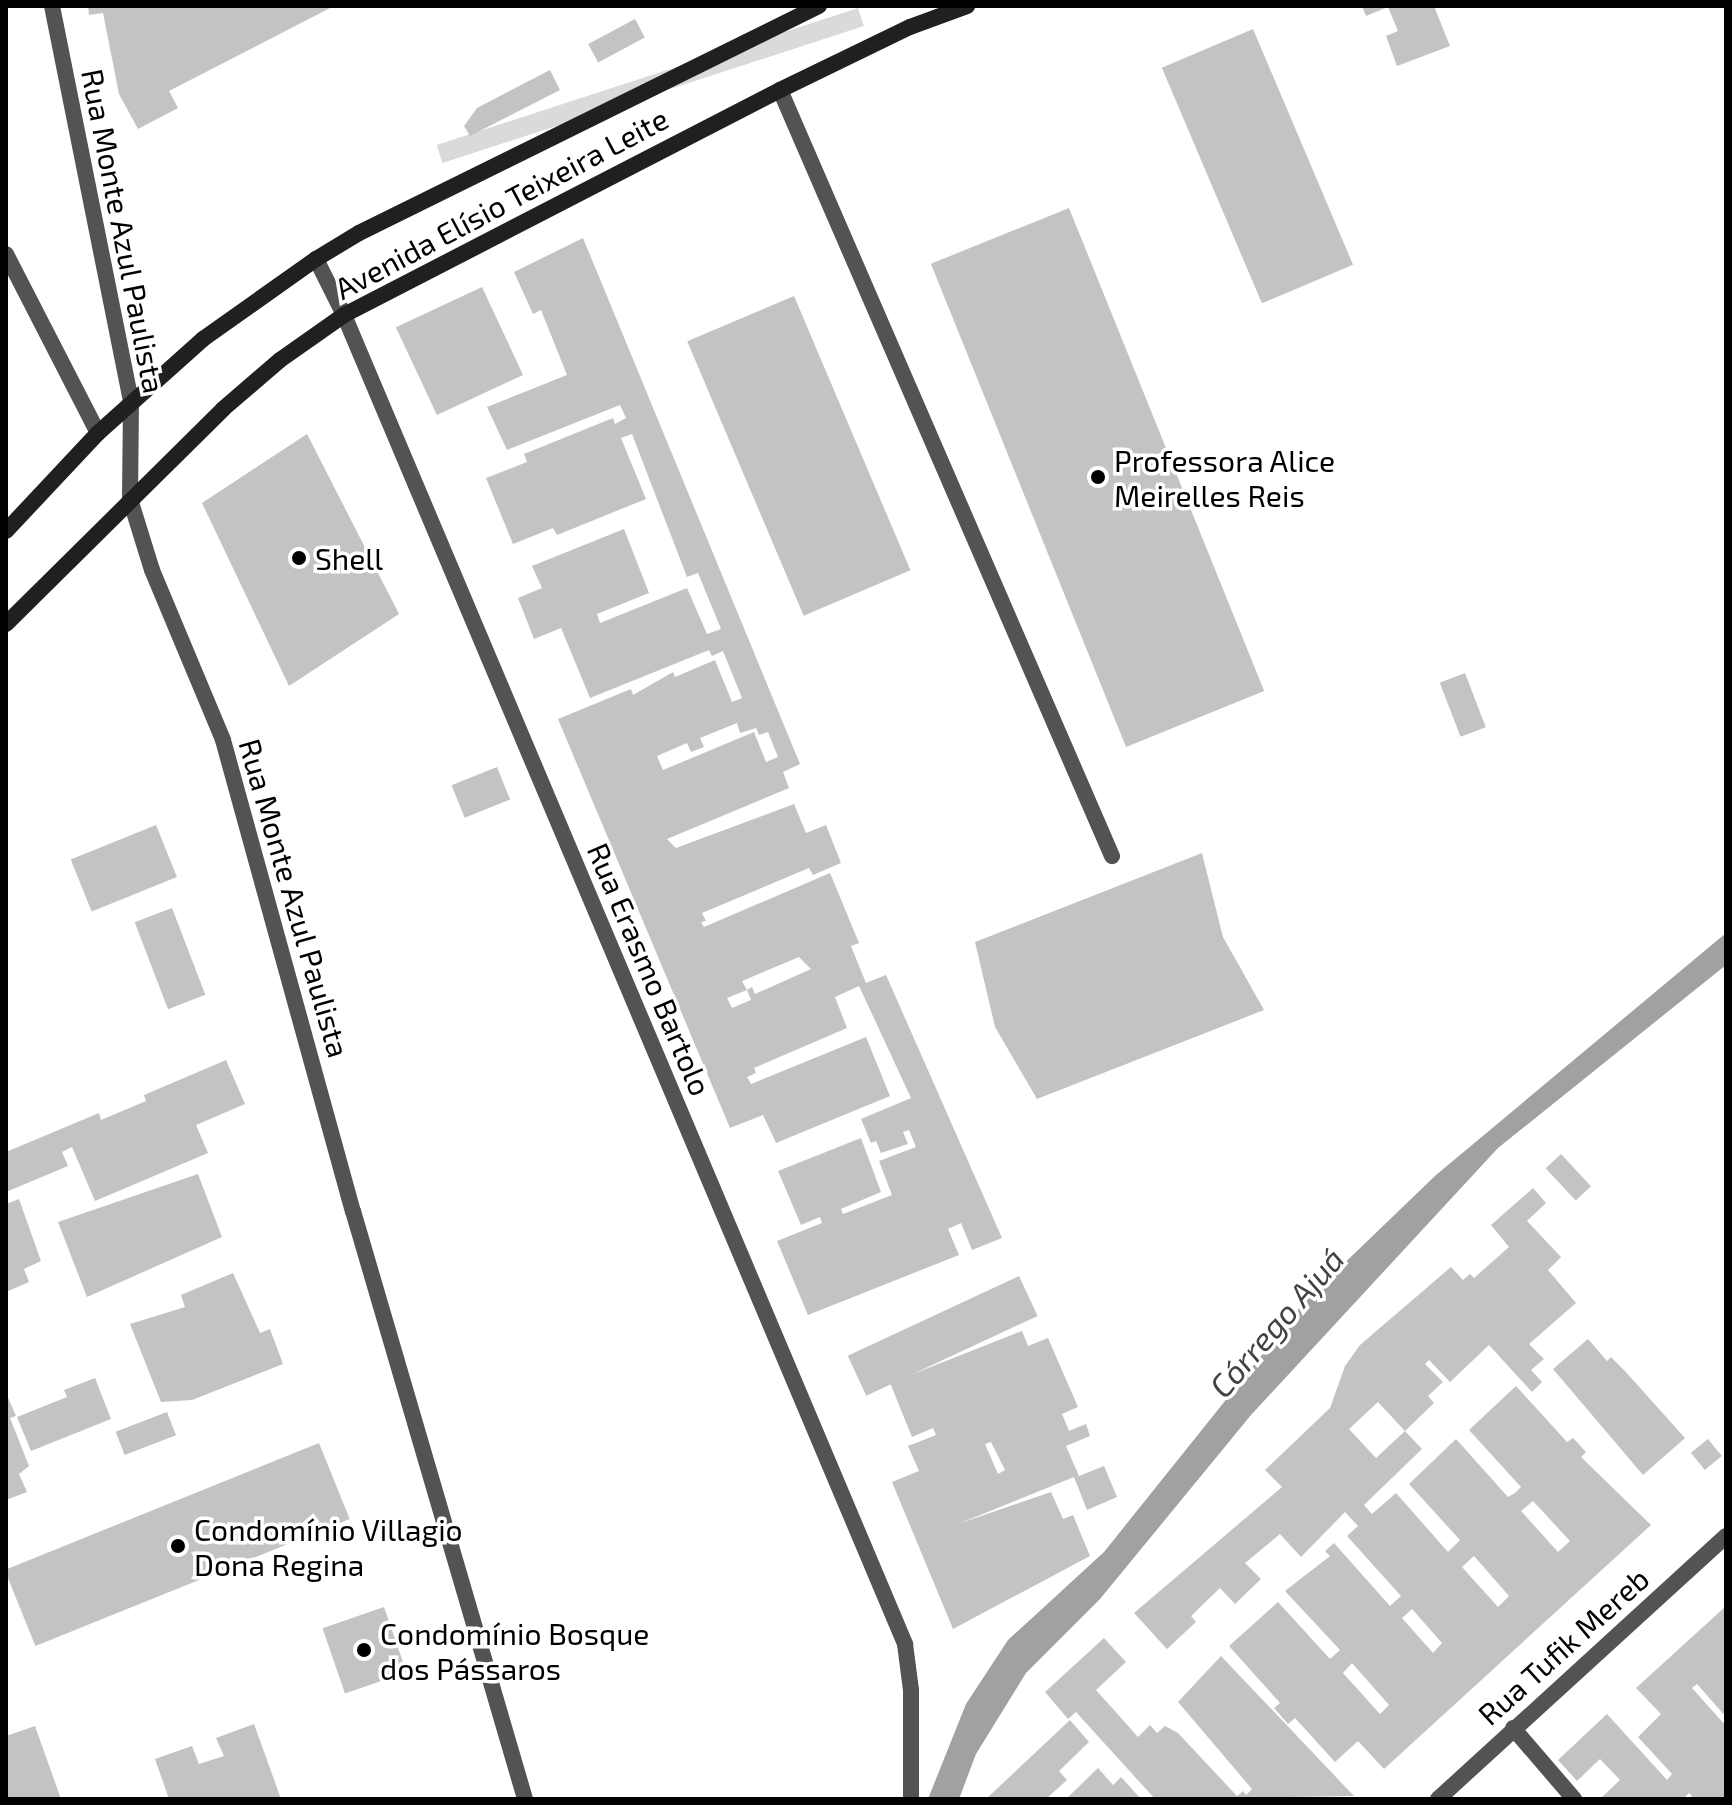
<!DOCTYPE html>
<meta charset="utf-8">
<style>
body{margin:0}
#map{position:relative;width:1732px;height:1805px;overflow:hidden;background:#fff;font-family:"Exo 2",sans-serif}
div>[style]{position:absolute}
.green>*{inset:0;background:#dadada;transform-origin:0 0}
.water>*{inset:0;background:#a1a1a1}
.building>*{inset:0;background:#c3c3c3;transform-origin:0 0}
.service>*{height:16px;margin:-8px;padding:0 8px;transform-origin:8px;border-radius:8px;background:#535353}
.pedestrian>*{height:16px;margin:-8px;padding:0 8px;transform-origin:8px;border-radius:8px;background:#535353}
.minor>*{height:16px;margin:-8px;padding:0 8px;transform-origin:8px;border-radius:8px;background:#535353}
.secondary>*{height:16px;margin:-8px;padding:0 8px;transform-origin:8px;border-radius:8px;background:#202020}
.dots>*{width:22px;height:22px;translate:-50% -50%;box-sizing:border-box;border:4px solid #fff;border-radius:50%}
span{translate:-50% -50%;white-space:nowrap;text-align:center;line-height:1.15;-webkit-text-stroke:7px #fff;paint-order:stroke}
.street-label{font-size:30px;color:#000}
.poi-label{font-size:30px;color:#000}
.left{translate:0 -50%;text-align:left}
.water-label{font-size:32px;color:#424242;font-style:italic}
.frame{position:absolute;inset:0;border:8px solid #000;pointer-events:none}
</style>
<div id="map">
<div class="green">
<div style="left:858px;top:8px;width:19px;height:443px;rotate:72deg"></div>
</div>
<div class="water">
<div style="clip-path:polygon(1726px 933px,1726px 965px,1498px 1148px,1251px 1415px,1100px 1599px,1026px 1673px,976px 1754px,959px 1799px,928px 1799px,966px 1704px,1008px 1640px,1104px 1552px,1305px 1301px,1436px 1175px)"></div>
</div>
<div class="building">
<div style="clip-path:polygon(88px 6px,334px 6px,169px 91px,178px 108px,138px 129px,119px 94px,103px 13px,89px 15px)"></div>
<div style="clip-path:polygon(1362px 6px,1434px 6px,1450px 46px,1397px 66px,1386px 36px,1398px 31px,1388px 7px,1366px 16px)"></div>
<div style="left:635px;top:19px;width:21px;height:53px;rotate:62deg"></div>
<div style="left:1253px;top:29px;width:256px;height:99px;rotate:67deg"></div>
<div style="clip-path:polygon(550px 70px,560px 90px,470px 136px,464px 126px,477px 108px)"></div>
<div style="left:1069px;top:208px;width:521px;height:149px;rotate:68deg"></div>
<div style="clip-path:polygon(evenodd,583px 238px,800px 764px,783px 772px,789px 788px,667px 839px,676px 848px,794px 804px,806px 833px,826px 825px,841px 863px,813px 875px,809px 868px,702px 913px,706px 921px,701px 922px,704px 927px,830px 873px,859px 943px,851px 946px,866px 983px,886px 975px,1002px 1238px,972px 1250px,961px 1223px,948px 1229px,959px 1255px,808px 1315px,777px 1241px,822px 1223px,820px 1217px,801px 1225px,778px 1171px,861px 1138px,881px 1192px,841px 1209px,843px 1214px,892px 1195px,879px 1161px,916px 1147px,909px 1130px,903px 1132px,908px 1144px,881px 1153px,876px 1141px,871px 1143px,861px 1119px,911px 1098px,859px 986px,835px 997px,847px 1028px,754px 1068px,756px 1073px,747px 1077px,751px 1084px,866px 1037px,890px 1096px,776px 1143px,763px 1115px,730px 1128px,558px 719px,631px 689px,633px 695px,673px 672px,675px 677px,715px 660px,732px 702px,742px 698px,723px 651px,712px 656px,709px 650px,590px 698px,561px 628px,534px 639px,518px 598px,542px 588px,532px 566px,624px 529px,649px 593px,597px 614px,600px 623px,687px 588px,707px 634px,721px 629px,698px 573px,687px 577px,632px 434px,621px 438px,646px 499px,557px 535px,553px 528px,513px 544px,486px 478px,527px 462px,524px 454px,613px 418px,615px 424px,626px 418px,620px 405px,507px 450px,487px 407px,567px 375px,541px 310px,533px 314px,514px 272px,583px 238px,737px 723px,740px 733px,756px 728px,759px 735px,768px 732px,778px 757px,766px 762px,754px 732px,663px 770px,657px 756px,687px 743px,691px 752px,704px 747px,700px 738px,737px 723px,583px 238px,799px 957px,811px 969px,755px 994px,752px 987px,747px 990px,751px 1000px,732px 1008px,727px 998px,747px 990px,742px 981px,799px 957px)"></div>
<div style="left:482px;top:287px;width:97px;height:95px;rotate:65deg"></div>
<div style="left:794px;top:296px;width:298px;height:116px;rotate:67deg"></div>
<div style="clip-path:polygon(307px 434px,399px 614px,289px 686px,202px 503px)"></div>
<div style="left:1465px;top:673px;width:58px;height:27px;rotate:69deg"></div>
<div style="left:497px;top:767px;width:35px;height:49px;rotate:68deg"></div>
<div style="left:156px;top:825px;width:56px;height:92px;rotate:68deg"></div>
<div style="clip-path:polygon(1202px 853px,1223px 937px,1264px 1010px,1037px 1099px,995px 1027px,975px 942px)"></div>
<div style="left:172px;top:908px;width:93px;height:40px;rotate:69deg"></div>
<div style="clip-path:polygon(226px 1060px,245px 1104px,196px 1125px,208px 1153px,95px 1201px,72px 1147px,62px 1152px,68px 1166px,6px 1192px,6px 1152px,99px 1113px,101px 1120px,146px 1101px,144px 1095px)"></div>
<div style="left:1561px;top:1154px;width:44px;height:21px;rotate:47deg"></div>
<div style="clip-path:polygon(198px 1174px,222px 1237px,87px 1297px,58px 1222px)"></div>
<div style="clip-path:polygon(evenodd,1533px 1188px,1546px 1203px,1527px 1221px,1561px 1257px,1548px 1270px,1576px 1303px,1529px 1344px,1544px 1359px,1531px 1370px,1542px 1382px,1532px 1392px,1489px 1345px,1450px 1382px,1429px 1360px,1425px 1364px,1443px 1382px,1428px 1396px,1434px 1403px,1405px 1431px,1378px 1402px,1349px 1429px,1376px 1458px,1405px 1431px,1422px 1449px,1364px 1505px,1372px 1514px,1396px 1493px,1448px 1552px,1460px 1540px,1409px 1484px,1456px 1439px,1508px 1497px,1515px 1493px,1521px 1487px,1469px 1430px,1516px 1386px,1567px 1442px,1573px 1438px,1586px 1452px,1581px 1457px,1651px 1525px,1384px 1769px,1358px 1741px,1335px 1762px,1295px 1718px,1288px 1724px,1274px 1708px,1280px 1703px,1229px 1646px,1278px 1602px,1330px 1659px,1340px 1650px,1285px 1591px,1330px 1556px,1325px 1551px,1334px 1543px,1390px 1606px,1401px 1596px,1347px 1536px,1358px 1526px,1345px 1512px,1301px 1557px,1280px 1534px,1245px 1563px,1261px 1579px,1235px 1604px,1220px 1588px,1191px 1616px,1196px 1622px,1167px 1649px,1134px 1613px,1282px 1487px,1265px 1470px,1330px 1408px,1345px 1366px,1360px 1345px,1451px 1267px,1463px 1280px,1470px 1274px,1474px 1278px,1509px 1247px,1491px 1225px,1533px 1188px,1533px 1501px,1570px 1541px,1558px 1552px,1521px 1511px,1533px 1501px,1533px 1188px,1474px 1556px,1509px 1596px,1498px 1607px,1462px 1567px,1474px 1556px,1533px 1188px,1412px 1609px,1442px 1643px,1433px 1653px,1402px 1618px,1412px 1609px,1533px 1188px,1352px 1663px,1389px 1705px,1380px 1714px,1343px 1673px,1352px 1663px)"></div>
<div style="clip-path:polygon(19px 1199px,41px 1261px,24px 1269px,29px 1282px,6px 1292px,6px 1204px)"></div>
<div style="clip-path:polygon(233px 1273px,260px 1333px,270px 1329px,283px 1364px,192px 1400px,161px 1402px,130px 1324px,185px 1307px,181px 1295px)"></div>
<div style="left:1019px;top:1276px;width:44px;height:189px;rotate:65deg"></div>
<div style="clip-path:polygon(evenodd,1022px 1331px,1028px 1346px,1048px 1338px,1078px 1407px,1062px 1414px,1069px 1431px,1086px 1424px,1090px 1436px,1066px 1446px,1079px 1476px,1104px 1466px,1117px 1497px,1087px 1510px,1074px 1477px,958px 1524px,1051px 1492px,1063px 1519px,1073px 1515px,1090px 1556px,953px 1629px,892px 1482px,919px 1471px,908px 1446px,936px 1435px,933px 1428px,912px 1437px,890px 1383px,1022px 1331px,991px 1442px,1005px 1470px,998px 1474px,985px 1444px,991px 1442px)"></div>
<div style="clip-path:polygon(1588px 1339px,1607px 1361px,1611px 1357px,1624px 1370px,1685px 1438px,1643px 1475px,1553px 1369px)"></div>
<div style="clip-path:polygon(95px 1378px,111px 1419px,31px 1451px,17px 1417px,67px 1397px,64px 1390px)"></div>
<div style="clip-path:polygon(6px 1393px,16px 1416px,10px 1418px,29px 1466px,19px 1474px,27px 1492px,6px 1500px)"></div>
<div style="left:167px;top:1412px;width:25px;height:55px;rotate:69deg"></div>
<div style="left:1708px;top:1439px;width:22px;height:22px;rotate:51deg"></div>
<div style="left:319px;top:1443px;width:82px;height:339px;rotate:68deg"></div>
<div style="clip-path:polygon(1726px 1606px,1726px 1717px,1697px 1684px,1692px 1688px,1726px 1726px,1726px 1799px,1694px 1799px,1689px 1793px,1683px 1799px,1600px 1799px,1620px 1780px,1600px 1759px,1577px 1781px,1558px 1760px,1607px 1714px,1667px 1780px,1672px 1774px,1638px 1737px,1661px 1714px,1636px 1688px)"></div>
<div style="left:384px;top:1607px;width:69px;height:65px;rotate:71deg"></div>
<div style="clip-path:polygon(1104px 1638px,1126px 1662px,1096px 1690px,1138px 1737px,1150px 1725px,1157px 1733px,1165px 1726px,1178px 1733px,1237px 1796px,1243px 1791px,1246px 1795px,1252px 1789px,1178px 1702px,1221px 1656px,1354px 1796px,1155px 1799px,1076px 1712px,1068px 1719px,1045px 1692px)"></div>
<div style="clip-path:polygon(1070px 1720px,1089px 1742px,1059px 1771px,1067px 1780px,1046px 1799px,986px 1799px)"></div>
<div style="clip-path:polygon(254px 1724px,281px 1799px,169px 1799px,155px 1759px,192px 1746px,199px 1764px,224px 1756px,216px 1738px)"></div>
<div style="clip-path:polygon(35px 1726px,61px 1799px,6px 1799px,6px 1736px)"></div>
<div style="clip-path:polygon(1098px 1768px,1113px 1785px,1121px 1777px,1141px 1799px,1066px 1799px)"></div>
</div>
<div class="service">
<div style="left:780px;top:90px;width:835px;rotate:66.57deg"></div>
<div style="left:6px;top:254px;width:201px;rotate:62.8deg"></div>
<div style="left:1513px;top:1728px;width:94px;rotate:49.3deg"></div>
</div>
<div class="pedestrian">
<div style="left:905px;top:1644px;width:46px;rotate:82.6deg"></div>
<div style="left:911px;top:1690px;width:109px;rotate:90deg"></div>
</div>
<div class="minor">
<div style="left:52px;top:6px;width:404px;rotate:78.7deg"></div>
<div style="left:131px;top:402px;width:97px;rotate:90.6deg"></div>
<div style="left:130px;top:499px;width:74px;rotate:72.8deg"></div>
<div style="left:152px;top:570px;width:184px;rotate:67.3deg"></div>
<div style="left:223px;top:740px;width:489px;rotate:74.6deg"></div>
<div style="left:353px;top:1211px;width:613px;rotate:73.69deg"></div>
<div style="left:316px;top:259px;width:63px;rotate:63.4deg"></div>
<div style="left:344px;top:315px;width:1443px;rotate:67.11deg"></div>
<div style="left:1438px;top:1799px;width:390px;rotate:-42.4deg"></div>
</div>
<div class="secondary">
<div style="left:6px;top:531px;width:134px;rotate:-46.8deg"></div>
<div style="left:98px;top:433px;width:141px;rotate:-41.8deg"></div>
<div style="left:203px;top:339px;width:138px;rotate:-35.3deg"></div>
<div style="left:316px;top:259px;width:50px;rotate:-31.2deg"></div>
<div style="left:359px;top:233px;width:513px;rotate:-26.27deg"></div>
<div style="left:6px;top:624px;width:305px;rotate:-44.7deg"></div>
<div style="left:223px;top:409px;width:75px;rotate:-40.7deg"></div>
<div style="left:280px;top:360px;width:78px;rotate:-35.1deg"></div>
<div style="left:344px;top:315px;width:491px;rotate:-27.3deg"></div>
<div style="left:780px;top:90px;width:144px;rotate:-25.9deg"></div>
<div style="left:910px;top:27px;width:61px;rotate:-20.2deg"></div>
</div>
<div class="dots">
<div style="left:1098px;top:477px;background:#000"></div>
<div style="left:299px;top:558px;background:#000"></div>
<div style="left:178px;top:1546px;background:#000"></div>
<div style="left:364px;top:1650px;background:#000"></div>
</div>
<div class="street-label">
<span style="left:501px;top:203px;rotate:-28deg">Avenida Elísio Teixeira Leite</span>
<span style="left:124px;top:231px;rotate:79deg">Rua Monte Azul Paulista</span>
<span style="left:295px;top:898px;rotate:74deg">Rua Monte Azul Paulista</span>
<span style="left:650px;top:969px;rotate:67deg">Rua Erasmo Bartolo</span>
<span style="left:1563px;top:1646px;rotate:-42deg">Rua Tufik Mereb</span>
</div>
<div class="poi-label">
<span class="left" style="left:1114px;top:477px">Professora Alice<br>Meirelles Reis</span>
<span class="left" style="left:315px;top:558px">Shell</span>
<span class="left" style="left:194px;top:1546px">Condomínio Villagio<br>Dona Regina</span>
<span class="left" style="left:380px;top:1650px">Condomínio Bosque<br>dos Pássaros</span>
</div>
<div class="water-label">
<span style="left:1276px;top:1322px;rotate:-49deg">Córrego Ajuá</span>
</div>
<div class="frame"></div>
</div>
